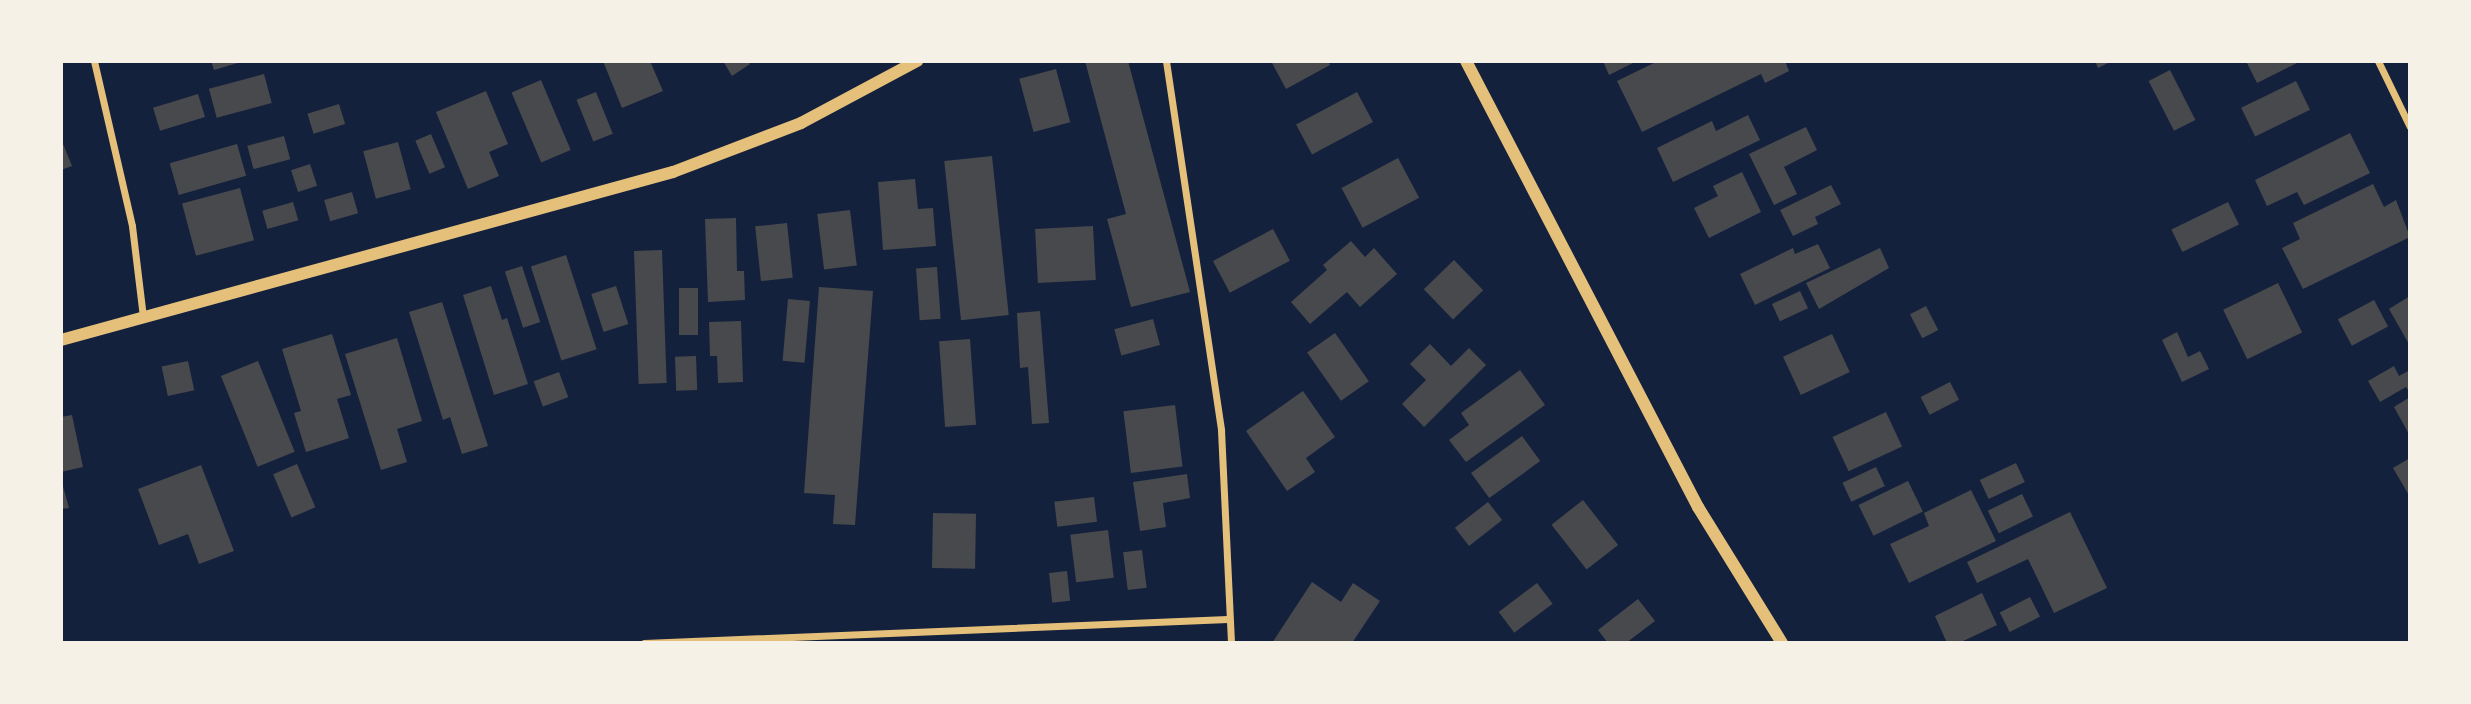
<!DOCTYPE html>
<style>
body{margin:0}
#map{position:relative;width:2471px;height:704px;overflow:hidden;background:#14213d;font-family:"Noto Sans",sans-serif}
div>[style]{position:absolute}
.building>*{inset:0;background:#48494c;transform-origin:0 0}
.minor>*{height:7px;margin:-3.5px;padding:0 3.5px;transform-origin:3.5px;border-radius:3.5px;background:#e5c07b}
.tertiary>*{height:12px;margin:-6px;padding:0 6px;transform-origin:6px;border-radius:6px;background:#e5c07b}
span{translate:-50% -50%;white-space:nowrap;text-align:center;line-height:1.15;-webkit-text-stroke:6px #f6f1e7;paint-order:stroke}
.frame{position:absolute;inset:0;border:63px solid #f6f1e7;pointer-events:none}
</style>
<div id="map">
<div class="building">
<div style="clip-path:polygon(211px 61px,241px 61px,241px 62px,214px 70px)"></div>
<div style="clip-path:polygon(603px 61px,650px 61px,663px 91px,622px 108px)"></div>
<div style="clip-path:polygon(723px 61px,748px 61px,750px 64px,732px 76px)"></div>
<div style="clip-path:polygon(1085px 61px,1128px 61px,1190px 292px,1131px 307px,1107px 219px,1126px 214px)"></div>
<div style="clip-path:polygon(1271px 61px,1328px 61px,1330px 65px,1286px 89px)"></div>
<div style="clip-path:polygon(1603px 61px,1637px 61px,1609px 75px)"></div>
<div style="clip-path:polygon(1658px 61px,1785px 61px,1789px 71px,1765px 83px,1761px 74px,1642px 132px,1617px 81px)"></div>
<div style="clip-path:polygon(2095px 61px,2112px 61px,2098px 68px)"></div>
<div style="clip-path:polygon(2246px 61px,2301px 61px,2257px 83px)"></div>
<div style="left:1056px;top:69px;width:55px;height:38px;rotate:75deg"></div>
<div style="left:2170px;top:70px;width:56px;height:24px;rotate:63deg"></div>
<div style="left:264px;top:74px;width:30px;height:57px;rotate:75deg"></div>
<div style="left:541px;top:80px;width:76px;height:32px;rotate:67deg"></div>
<div style="left:2296px;top:81px;width:32px;height:61px;rotate:64deg"></div>
<div style="clip-path:polygon(486px 91px,508px 144px,489px 152px,499px 176px,468px 189px,436px 112px)"></div>
<div style="left:596px;top:92px;width:45px;height:21px;rotate:68deg"></div>
<div style="left:1357px;top:92px;width:34px;height:69px;rotate:62deg"></div>
<div style="left:198px;top:94px;width:24px;height:47px;rotate:73deg"></div>
<div style="left:339px;top:104px;width:21px;height:33px;rotate:73deg"></div>
<div style="clip-path:polygon(1748px 115px,1760px 140px,1673px 182px,1657px 148px,1712px 121px,1716px 131px)"></div>
<div style="clip-path:polygon(1806px 127px,1817px 150px,1784px 167px,1797px 194px,1774px 205px,1749px 154px)"></div>
<div style="clip-path:polygon(2350px 133px,2370px 173px,2304px 205px,2297px 192px,2267px 206px,2255px 180px)"></div>
<div style="left:431px;top:134px;width:36px;height:17px;rotate:67deg"></div>
<div style="left:284px;top:136px;width:24px;height:38px;rotate:75deg"></div>
<div style="clip-path:polygon(61px 139px,72px 166px,61px 170px)"></div>
<div style="left:398px;top:142px;width:49px;height:36px;rotate:75deg"></div>
<div style="left:237px;top:144px;width:33px;height:70px;rotate:74deg"></div>
<div style="left:992px;top:156px;width:160px;height:48px;rotate:84deg"></div>
<div style="left:1398px;top:158px;width:45px;height:64px;rotate:62deg"></div>
<div style="left:310px;top:164px;width:23px;height:20px;rotate:72deg"></div>
<div style="clip-path:polygon(1742px 172px,1761px 212px,1709px 238px,1694px 208px,1718px 196px,1713px 186px)"></div>
<div style="clip-path:polygon(915px 179px,918px 209px,933px 208px,936px 246px,883px 250px,878px 182px)"></div>
<div style="clip-path:polygon(2373px 184px,2384px 207px,2396px 200px,2410px 237px,2303px 289px,2282px 248px,2300px 239px,2293px 223px)"></div>
<div style="clip-path:polygon(1831px 185px,1841px 204px,1815px 217px,1818px 224px,1793px 236px,1780px 210px)"></div>
<div style="left:240px;top:188px;width:54px;height:60px;rotate:75deg"></div>
<div style="left:352px;top:192px;width:22px;height:29px;rotate:74deg"></div>
<div style="left:293px;top:202px;width:19px;height:32px;rotate:74deg"></div>
<div style="left:2228px;top:202px;width:25px;height:63px;rotate:64deg"></div>
<div style="left:850px;top:210px;width:56px;height:33px;rotate:83deg"></div>
<div style="clip-path:polygon(736px 218px,737px 271px,744px 271px,745px 300px,708px 302px,705px 219px)"></div>
<div style="left:787px;top:223px;width:55px;height:32px;rotate:84deg"></div>
<div style="left:1093px;top:226px;width:54px;height:58px;rotate:87deg"></div>
<div style="left:1273px;top:229px;width:36px;height:68px;rotate:62deg"></div>
<div style="clip-path:polygon(1351px 241px,1365px 257px,1374px 248px,1397px 274px,1360px 307px,1347px 292px,1310px 324px,1291px 302px,1327px 270px,1323px 265px)"></div>
<div style="clip-path:polygon(1818px 244px,1830px 268px,1755px 305px,1740px 274px,1793px 248px,1795px 254px)"></div>
<div style="clip-path:polygon(1880px 248px,1889px 268px,1819px 309px,1806px 283px)"></div>
<div style="left:662px;top:250px;width:133px;height:28px;rotate:88deg"></div>
<div style="left:566px;top:255px;width:99px;height:37px;rotate:72deg"></div>
<div style="left:1454px;top:260px;width:42px;height:42px;rotate:46deg"></div>
<div style="left:522px;top:266px;width:59px;height:18px;rotate:72deg"></div>
<div style="left:937px;top:267px;width:52px;height:21px;rotate:86deg"></div>
<div style="left:2278px;top:283px;width:55px;height:61px;rotate:64deg"></div>
<div style="clip-path:polygon(491px 286px,502px 320px,507px 318px,528px 384px,494px 395px,463px 295px)"></div>
<div style="left:616px;top:286px;width:40px;height:26px;rotate:72deg"></div>
<div style="clip-path:polygon(819px 287px,873px 291px,855px 525px,833px 524px,835px 495px,804px 493px)"></div>
<div style="left:679px;top:288px;width:19px;height:47px"></div>
<div style="left:1800px;top:291px;width:19px;height:31px;rotate:65deg"></div>
<div style="clip-path:polygon(2410px 296px,2410px 346px,2389px 309px)"></div>
<div style="left:788px;top:299px;width:22px;height:62px;rotate:5deg"></div>
<div style="left:2374px;top:300px;width:30px;height:41px;rotate:62deg"></div>
<div style="clip-path:polygon(442px 302px,488px 446px,462px 454px,450px 417px,443px 420px,409px 312px)"></div>
<div style="left:1926px;top:306px;width:27px;height:18px;rotate:63deg"></div>
<div style="clip-path:polygon(1040px 311px,1049px 423px,1032px 424px,1028px 367px,1020px 368px,1017px 313px)"></div>
<div style="left:1153px;top:319px;width:27px;height:40px;rotate:75deg"></div>
<div style="clip-path:polygon(741px 321px,743px 382px,718px 383px,717px 356px,710px 356px,709px 322px)"></div>
<div style="clip-path:polygon(2177px 332px,2188px 357px,2200px 351px,2209px 369px,2182px 382px,2162px 340px)"></div>
<div style="left:1335px;top:333px;width:59px;height:34px;rotate:55deg"></div>
<div style="clip-path:polygon(332px 334px,351px 395px,337px 399px,349px 438px,306px 452px,294px 413px,301px 411px,282px 349px)"></div>
<div style="left:1832px;top:334px;width:42px;height:54px;rotate:65deg"></div>
<div style="clip-path:polygon(397px 338px,422px 421px,397px 429px,407px 462px,381px 470px,345px 354px)"></div>
<div style="left:970px;top:339px;width:86px;height:31px;rotate:86deg"></div>
<div style="clip-path:polygon(1430px 344px,1451px 366px,1469px 348px,1486px 365px,1424px 427px,1402px 404px,1426px 380px,1410px 364px)"></div>
<div style="left:696px;top:356px;width:34px;height:21px;rotate:88deg"></div>
<div style="left:188px;top:361px;width:30px;height:27px;rotate:78deg"></div>
<div style="left:258px;top:361px;width:98px;height:40px;rotate:68deg"></div>
<div style="clip-path:polygon(2394px 366px,2399px 376px,2410px 370px,2410px 393px,2406px 387px,2380px 402px,2368px 381px)"></div>
<div style="clip-path:polygon(1520px 370px,1545px 405px,1466px 462px,1449px 440px,1469px 425px,1461px 413px)"></div>
<div style="left:559px;top:372px;width:27px;height:27px;rotate:70deg"></div>
<div style="left:1950px;top:382px;width:20px;height:33px;rotate:63deg"></div>
<div style="clip-path:polygon(1303px 391px,1335px 437px,1306px 458px,1315px 472px,1287px 491px,1246px 431px)"></div>
<div style="clip-path:polygon(2410px 397px,2410px 436px,2394px 407px)"></div>
<div style="left:1175px;top:405px;width:62px;height:52px;rotate:83deg"></div>
<div style="left:1886px;top:412px;width:38px;height:59px;rotate:65deg"></div>
<div style="clip-path:polygon(72px 415px,83px 467px,61px 472px,61px 417px)"></div>
<div style="left:1522px;top:436px;width:31px;height:63px;rotate:54deg"></div>
<div style="clip-path:polygon(2410px 458px,2410px 497px,2393px 468px)"></div>
<div style="left:2016px;top:463px;width:21px;height:40px;rotate:65deg"></div>
<div style="left:297px;top:464px;width:47px;height:26px;rotate:67deg"></div>
<div style="clip-path:polygon(201px 465px,234px 551px,199px 564px,188px 534px,159px 545px,138px 489px)"></div>
<div style="left:1876px;top:467px;width:21px;height:37px;rotate:65deg"></div>
<div style="clip-path:polygon(1187px 474px,1190px 498px,1163px 503px,1166px 527px,1140px 531px,1133px 482px)"></div>
<div style="clip-path:polygon(61px 479px,69px 508px,61px 509px)"></div>
<div style="left:1908px;top:481px;width:34px;height:55px;rotate:64deg"></div>
<div style="clip-path:polygon(1971px 490px,1996px 541px,1909px 583px,1890px 544px,1929px 526px,1924px 513px)"></div>
<div style="left:2022px;top:494px;width:25px;height:38px;rotate:64deg"></div>
<div style="left:1094px;top:497px;width:25px;height:40px;rotate:83deg"></div>
<div style="left:1583px;top:500px;width:57px;height:40px;rotate:52deg"></div>
<div style="left:1488px;top:502px;width:23px;height:42px;rotate:52deg"></div>
<div style="clip-path:polygon(2070px 512px,2107px 588px,2054px 613px,2028px 559px,1977px 583px,1967px 562px)"></div>
<div style="left:933px;top:513px;width:43px;height:55px;rotate:1deg"></div>
<div style="left:1108px;top:530px;width:48px;height:38px;rotate:83deg"></div>
<div style="left:1142px;top:550px;width:38px;height:19px;rotate:83deg"></div>
<div style="left:1067px;top:571px;width:30px;height:18px;rotate:84deg"></div>
<div style="clip-path:polygon(1312px 582px,1341px 602px,1353px 583px,1380px 601px,1352px 643px,1272px 643px)"></div>
<div style="left:1537px;top:583px;width:26px;height:48px;rotate:53deg"></div>
<div style="clip-path:polygon(1982px 593px,1997px 625px,1959px 643px,1947px 643px,1935px 616px)"></div>
<div style="left:2030px;top:597px;width:22px;height:34px;rotate:63deg"></div>
<div style="clip-path:polygon(1638px 599px,1655px 621px,1626px 643px,1608px 643px,1598px 630px)"></div>
</div>
<div class="minor">
<div style="left:94px;top:61px;width:169px;rotate:77deg"></div>
<div style="left:132px;top:226px;width:92px;rotate:83.1deg"></div>
<div style="left:1166px;top:61px;width:373px;rotate:81.5deg"></div>
<div style="left:1221px;top:430px;width:213px;rotate:87.3deg"></div>
<div style="left:2378px;top:61px;width:73px;rotate:64.1deg"></div>
<div style="left:644px;top:643px;width:584px;rotate:-2.35deg"></div>
</div>
<div class="tertiary">
<div style="left:1466px;top:61px;width:503px;rotate:62.52deg"></div>
<div style="left:1698px;top:507px;width:160px;rotate:58.3deg"></div>
<div style="left:61px;top:340px;width:635px;rotate:-15.35deg"></div>
<div style="left:673px;top:172px;width:137px;rotate:-20.9deg"></div>
<div style="left:801px;top:123px;width:132px;rotate:-28.1deg"></div>
</div>
<div class="frame"></div>
</div>
